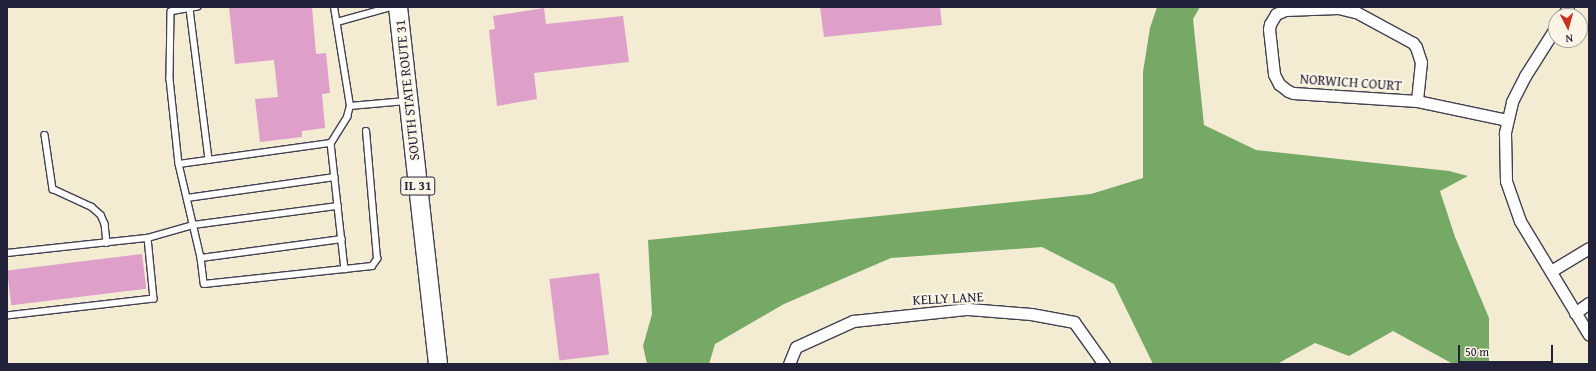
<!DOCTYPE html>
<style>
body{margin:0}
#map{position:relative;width:1596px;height:371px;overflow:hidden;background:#f3ecd3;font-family:"Gentium Book Plus",serif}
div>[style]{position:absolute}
.forest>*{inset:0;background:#75a965}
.building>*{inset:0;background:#de9fc9;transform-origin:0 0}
.roads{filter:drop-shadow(1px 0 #414052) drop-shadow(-1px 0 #414052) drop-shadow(0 1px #414052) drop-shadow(0 -1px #414052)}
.service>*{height:5.5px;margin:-2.75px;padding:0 2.75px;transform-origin:2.75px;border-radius:2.75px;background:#fff}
.minor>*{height:11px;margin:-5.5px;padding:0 5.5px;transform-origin:5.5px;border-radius:5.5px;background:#fff}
.primary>*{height:18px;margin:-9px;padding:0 9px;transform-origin:9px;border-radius:9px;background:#fff}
span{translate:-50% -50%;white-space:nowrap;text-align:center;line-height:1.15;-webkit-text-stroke:4px #fcf5e5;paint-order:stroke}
.shield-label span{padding:1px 3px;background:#fcf5e5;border:1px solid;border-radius:3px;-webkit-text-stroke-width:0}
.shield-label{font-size:13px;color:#22223b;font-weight:700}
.street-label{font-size:14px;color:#22223b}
.frame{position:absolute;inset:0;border:8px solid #22223b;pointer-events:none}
.north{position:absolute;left:1548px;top:8px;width:40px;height:40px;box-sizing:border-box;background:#fcf5e5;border:1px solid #a5a1a1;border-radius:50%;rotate:174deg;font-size:11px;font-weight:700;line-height:16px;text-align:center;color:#22223b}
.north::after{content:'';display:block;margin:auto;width:14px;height:18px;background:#c8321e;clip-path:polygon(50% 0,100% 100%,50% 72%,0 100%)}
.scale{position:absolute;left:1458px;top:345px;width:95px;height:18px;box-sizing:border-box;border:2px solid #22223b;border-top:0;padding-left:5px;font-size:12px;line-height:14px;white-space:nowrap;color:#22223b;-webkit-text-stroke:3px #fcf5e5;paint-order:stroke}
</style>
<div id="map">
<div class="forest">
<div style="clip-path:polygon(1157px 7px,1200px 7px,1193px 19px,1204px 125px,1256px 150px,1449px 171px,1468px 176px,1440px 191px,1455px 237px,1489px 318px,1489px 364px,1453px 364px,1393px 331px,1349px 356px,1315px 343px,1277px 364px,1153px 364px,1114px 284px,1042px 247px,891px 258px,784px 304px,715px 344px,709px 364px,647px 364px,643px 346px,652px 314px,648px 240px,1091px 194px,1143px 178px,1143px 72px,1150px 28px)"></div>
</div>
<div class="building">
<div style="clip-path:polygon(229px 7px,312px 7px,316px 54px,326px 53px,330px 93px,322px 94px,325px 128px,302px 131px,302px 137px,260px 142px,255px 99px,278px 97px,274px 60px,235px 64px)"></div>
<div style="clip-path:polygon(820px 7px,940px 7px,942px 25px,824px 37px)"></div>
<div style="clip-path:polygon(544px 8px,546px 24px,623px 16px,629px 62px,534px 73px,537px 99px,497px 106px,489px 30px,495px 29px,493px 16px)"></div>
<div style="left:142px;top:254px;width:35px;height:136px;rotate:83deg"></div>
<div style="left:599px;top:273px;width:82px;height:50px;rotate:83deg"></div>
</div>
<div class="roads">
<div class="service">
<div style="left:198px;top:7px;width:27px;rotate:170deg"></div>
<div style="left:171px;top:12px;width:67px;rotate:90.9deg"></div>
<div style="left:170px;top:79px;width:85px;rotate:84deg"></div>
<div style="left:179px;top:164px;width:97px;rotate:76.8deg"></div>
<div style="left:201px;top:258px;width:26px;rotate:83deg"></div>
<div style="left:204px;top:284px;width:169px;rotate:-6.1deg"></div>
<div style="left:372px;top:266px;width:9px;rotate:-54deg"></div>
<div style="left:377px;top:259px;width:128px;rotate:-94.9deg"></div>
<div style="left:190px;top:9px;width:152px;rotate:82.8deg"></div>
<div style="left:337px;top:22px;width:56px;rotate:-15.5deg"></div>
<div style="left:350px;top:106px;width:56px;rotate:-5.1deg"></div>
<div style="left:45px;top:135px;width:55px;rotate:81.6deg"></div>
<div style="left:53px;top:189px;width:43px;rotate:24.8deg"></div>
<div style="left:92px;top:207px;width:12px;rotate:42deg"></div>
<div style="left:101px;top:215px;width:10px;rotate:66deg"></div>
<div style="left:105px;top:224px;width:19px;rotate:84deg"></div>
<div style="left:331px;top:143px;width:127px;rotate:83.7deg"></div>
<div style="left:179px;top:164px;width:153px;rotate:-7.9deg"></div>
<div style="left:331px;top:143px;width:31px;rotate:-58deg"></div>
<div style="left:347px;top:117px;width:11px;rotate:-75deg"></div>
<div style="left:350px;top:106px;width:100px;rotate:-99.2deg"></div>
<div style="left:187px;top:198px;width:149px;rotate:-8.1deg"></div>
<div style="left:148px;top:238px;width:47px;rotate:-16.1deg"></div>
<div style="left:193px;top:225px;width:146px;rotate:-7.5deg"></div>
<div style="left:7px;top:253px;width:142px;rotate:-6.1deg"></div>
<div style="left:148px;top:238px;width:61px;rotate:84.4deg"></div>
<div style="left:154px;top:299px;width:148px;rotate:173.4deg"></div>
<div style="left:201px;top:258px;width:142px;rotate:-7.7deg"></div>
</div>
<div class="minor">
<div style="left:1338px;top:8px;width:18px;rotate:13deg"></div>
<div style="left:1356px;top:12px;width:65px;rotate:28.5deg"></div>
<div style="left:1413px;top:43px;width:5px;rotate:53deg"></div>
<div style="left:1416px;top:47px;width:16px;rotate:72deg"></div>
<div style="left:1421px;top:62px;width:39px;rotate:96deg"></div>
<div style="left:1417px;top:101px;width:124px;rotate:-176.3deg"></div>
<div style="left:1293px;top:93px;width:5px;rotate:-158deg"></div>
<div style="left:1288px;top:91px;width:11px;rotate:-142deg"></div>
<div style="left:1279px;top:84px;width:11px;rotate:-117deg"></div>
<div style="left:1274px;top:74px;width:45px;rotate:-96.3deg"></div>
<div style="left:1269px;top:29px;width:5px;rotate:-79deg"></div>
<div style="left:1270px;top:24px;width:12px;rotate:-59deg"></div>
<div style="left:1276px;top:14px;width:10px;rotate:-24deg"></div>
<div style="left:1285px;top:10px;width:53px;rotate:-2.2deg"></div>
<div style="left:1563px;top:16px;width:10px;rotate:-61deg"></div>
<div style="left:1556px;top:27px;width:58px;rotate:122.3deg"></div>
<div style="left:1525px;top:76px;width:29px;rotate:117deg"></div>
<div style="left:1512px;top:102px;width:32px;rotate:103deg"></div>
<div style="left:1505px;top:133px;width:48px;rotate:88.8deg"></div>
<div style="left:1506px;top:181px;width:42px;rotate:70.7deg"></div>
<div style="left:1520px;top:221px;width:133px;rotate:58.8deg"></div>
<div style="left:1417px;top:101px;width:92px;rotate:11.9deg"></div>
<div style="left:1551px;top:271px;width:44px;rotate:-31.2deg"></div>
<div style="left:1575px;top:313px;width:17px;rotate:-36deg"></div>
<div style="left:789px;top:364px;width:18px;rotate:-68deg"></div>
<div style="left:796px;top:347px;width:63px;rotate:-24.5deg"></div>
<div style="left:853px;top:321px;width:116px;rotate:-6deg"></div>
<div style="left:968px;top:309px;width:63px;rotate:4.5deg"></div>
<div style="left:1031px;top:314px;width:44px;rotate:10.5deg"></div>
<div style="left:1074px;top:322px;width:52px;rotate:54.5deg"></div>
</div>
<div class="primary">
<div style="left:398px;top:7px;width:359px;rotate:83.6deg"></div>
</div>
</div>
<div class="shield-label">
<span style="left:418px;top:186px">IL 31</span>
</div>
<div class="street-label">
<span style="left:1351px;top:82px;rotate:4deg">NORWICH COURT</span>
<span style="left:407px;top:90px;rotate:-96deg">SOUTH STATE ROUTE 31</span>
<span style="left:948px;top:298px;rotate:-3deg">KELLY LANE</span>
</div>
<div class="frame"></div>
<div class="north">N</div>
<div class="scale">50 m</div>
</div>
